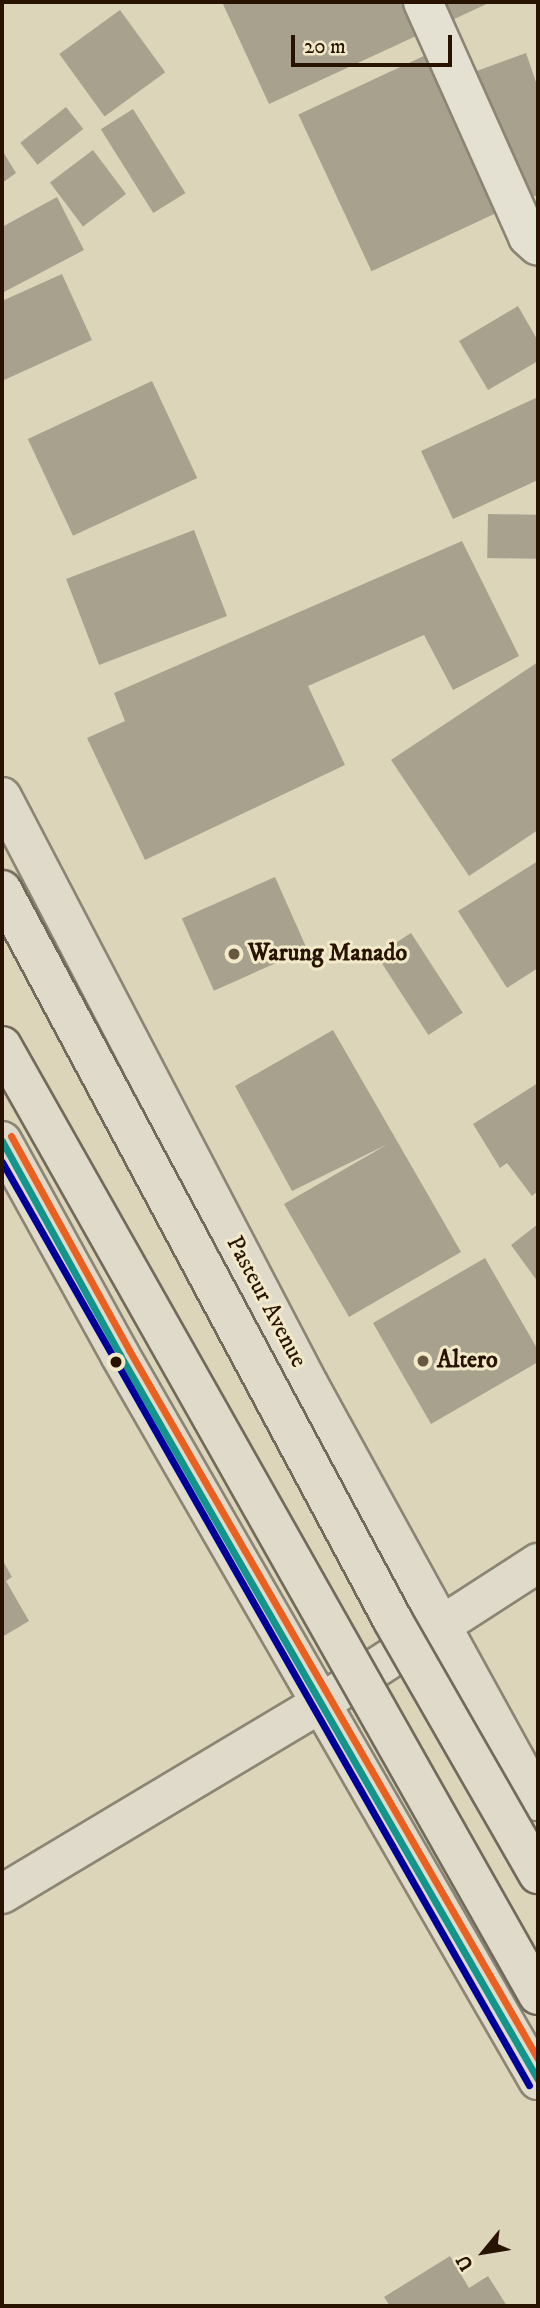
<!DOCTYPE html>
<style>
body{margin:0}
#map{position:relative;width:540px;height:2308px;overflow:hidden;background:#ddd5ba;font-family:"IM FELL DW Pica",serif}
div>[style]{position:absolute}
.building>*{inset:0;background:#a8a18e;transform-origin:0 0}
.roads{filter:drop-shadow(2px 0 #8c8574) drop-shadow(-2px 0 #8c8574) drop-shadow(0 2px #8c8574) drop-shadow(0 -2px #8c8574)}
.minor>*{height:38px;margin:-19px;padding:0 19px;transform-origin:19px;border-radius:19px;background:#e4e0d2}
.major>*{height:38px;margin:-19px;padding:0 19px;transform-origin:19px;border-radius:19px;background:#dfdaca}
.highway>*{height:38px;margin:-19px;padding:0 19px;transform-origin:19px;border-radius:19px;background:#dfdaca}
.bridges{filter:drop-shadow(2px 0 #726a5b) drop-shadow(-2px 0 #726a5b) drop-shadow(0 2px #726a5b) drop-shadow(0 -2px #726a5b)}
.highway-bridge>*{height:38px;margin:-19px;padding:0 19px;transform-origin:19px;border-radius:19px;background:#dfdaca}
.bus-1>*{height:7px;margin:-3.5px;padding:0 3.5px;transform-origin:3.5px;border-radius:3.5px;background:#12958c}
.bus-2>*{height:7px;margin:-3.5px;padding:0 3.5px;transform-origin:3.5px;border-radius:3.5px;background:#009}
.bus-3>*{height:7px;margin:-3.5px;padding:0 3.5px;transform-origin:3.5px;border-radius:3.5px;background:#e86120}
.dots>*{width:19px;height:19px;translate:-50% -50%;box-sizing:border-box;border:4px solid #f2e9c9;border-radius:50%}
span{translate:-50% -50%;white-space:nowrap;text-align:center;line-height:1.15;-webkit-text-stroke:6px #f2e9c9;paint-order:stroke}
.poi-label{font-size:24px;color:#271300;font-weight:700}
.left{translate:0 -50%;text-align:left}
.street-label{font-size:24px;color:#271300}
.frame{position:absolute;inset:0;border:4px solid #271300;pointer-events:none}
.north{position:absolute;left:449px;top:2217px;width:70px;height:70px;-webkit-text-stroke:5px #f2e9c9;paint-order:stroke;rotate:240deg;font-size:19px;font-weight:700;line-height:28px;text-align:center;color:#271300}
.north::after{content:'';display:block;margin:auto;width:24px;height:32px;background:#271300;clip-path:polygon(50% 0,100% 100%,50% 72%,0 100%)}
.scale{position:absolute;left:291px;top:35px;width:161px;height:32px;box-sizing:border-box;border:4px solid #271300;border-top:0;padding-left:9px;font-size:21px;line-height:24px;white-space:nowrap;color:#271300;-webkit-text-stroke:5px #f2e9c9;paint-order:stroke}
</style>
<div id="map">
<div class="building">
<div style="clip-path:polygon(222px 2px,414px 2px,427px 31px,269px 104px)"></div>
<div style="clip-path:polygon(444px 2px,491px 2px,452px 20px)"></div>
<div style="left:120px;top:10px;width:77px;height:75px;rotate:54deg"></div>
<div style="clip-path:polygon(526px 53px,538px 88px,538px 195px,521px 201px,474px 72px)"></div>
<div style="left:428px;top:54px;width:173px;height:143px;rotate:65deg"></div>
<div style="left:66px;top:107px;width:28px;height:58px;rotate:52deg"></div>
<div style="left:133px;top:109px;width:99px;height:38px;rotate:58deg"></div>
<div style="clip-path:polygon(2px 150px,16px 173px,2px 183px)"></div>
<div style="left:93px;top:150px;width:55px;height:54px;rotate:53deg"></div>
<div style="clip-path:polygon(57px 197px,84px 250px,2px 293px,2px 227px)"></div>
<div style="clip-path:polygon(62px 274px,92px 340px,2px 381px,2px 301px)"></div>
<div style="clip-path:polygon(518px 306px,538px 341px,538px 361px,488px 390px,459px 341px)"></div>
<div style="left:152px;top:381px;width:107px;height:137px;rotate:65deg"></div>
<div style="clip-path:polygon(538px 397px,538px 480px,453px 519px,421px 451px)"></div>
<div style="left:488px;top:514px;width:50px;height:44px;rotate:1deg"></div>
<div style="left:194px;top:530px;width:92px;height:137px;rotate:69deg"></div>
<div style="clip-path:polygon(462px 541px,519px 656px,453px 690px,424px 635px,308px 686px,345px 765px,145px 860px,87px 738px,125px 721px,114px 693px)"></div>
<div style="clip-path:polygon(538px 662px,538px 830px,469px 876px,391px 760px)"></div>
<div style="clip-path:polygon(538px 861px,538px 968px,507px 988px,458px 911px)"></div>
<div style="left:275px;top:877px;width:79px;height:102px;rotate:66deg"></div>
<div style="left:411px;top:933px;width:95px;height:41px;rotate:57deg"></div>
<div style="clip-path:polygon(333px 1030px,461px 1252px,349px 1317px,284px 1204px,388px 1144px,292px 1191px,235px 1086px)"></div>
<div style="clip-path:polygon(538px 1083px,538px 1191px,532px 1196px,507px 1163px,500px 1168px,473px 1124px)"></div>
<div style="clip-path:polygon(538px 1224px,538px 1282px,511px 1245px)"></div>
<div style="clip-path:polygon(485px 1258px,538px 1350px,538px 1362px,431px 1424px,373px 1323px)"></div>
<div style="clip-path:polygon(2px 1559px,12px 1577px,6px 1581px,29px 1621px,2px 1637px)"></div>
<div style="clip-path:polygon(450px 2256px,469px 2288px,488px 2276px,507px 2306px,390px 2306px,384px 2297px)"></div>
</div>
<div class="roads">
<div class="minor">
<div style="left:423px;top:2px;width:257px;rotate:65.9deg"></div>
<div style="left:528px;top:237px;width:13px;rotate:42deg"></div>
</div>
<div class="major">
<div style="left:2px;top:1894px;width:370px;rotate:-30.9deg"></div>
<div style="left:320px;top:1704px;width:260px;rotate:-32.9deg"></div>
</div>
<div class="highway">
<div style="left:2px;top:797px;width:663px;rotate:62.43deg"></div>
<div style="left:309px;top:1385px;width:475px;rotate:61.2deg"></div>
<div style="left:2px;top:1141px;width:244px;rotate:61.1deg"></div>
<div style="left:120px;top:1355px;width:837px;rotate:60.03deg"></div>
</div>
</div>
<div class="bridges">
<div class="highway-bridge">
<div style="left:2px;top:890px;width:827px;rotate:61.85deg"></div>
<div style="left:392px;top:1619px;width:294px;rotate:60.2deg"></div>
<div style="left:2px;top:1046px;width:1090px;rotate:60.54deg"></div>
</div>
</div>
<div class="bus-1">
<div style="left:2px;top:1141px;width:244px;rotate:61.1deg"></div>
<div style="left:120px;top:1355px;width:837px;rotate:60.03deg"></div>
</div>
<div class="bus-2">
<div style="left:2px;top:1162px;width:1063px;rotate:60.28deg"></div>
</div>
<div class="bus-3">
<div style="left:11px;top:1136px;width:244px;rotate:61.1deg"></div>
<div style="left:129px;top:1350px;width:819px;rotate:60.02deg"></div>
</div>
<div class="dots">
<div style="left:234px;top:954px;background:#675741"></div>
<div style="left:423px;top:1361px;background:#675741"></div>
<div style="left:116px;top:1362px;background:#271300"></div>
</div>
<div class="poi-label">
<span class="left" style="left:248px;top:954px">Warung Manado</span>
<span class="left" style="left:437px;top:1361px">Altero</span>
</div>
<div class="street-label">
<span style="left:266px;top:1302px;rotate:62deg">Pasteur Avenue</span>
</div>
<div class="frame"></div>
<div class="north">U</div>
<div class="scale">20 m</div>
</div>
